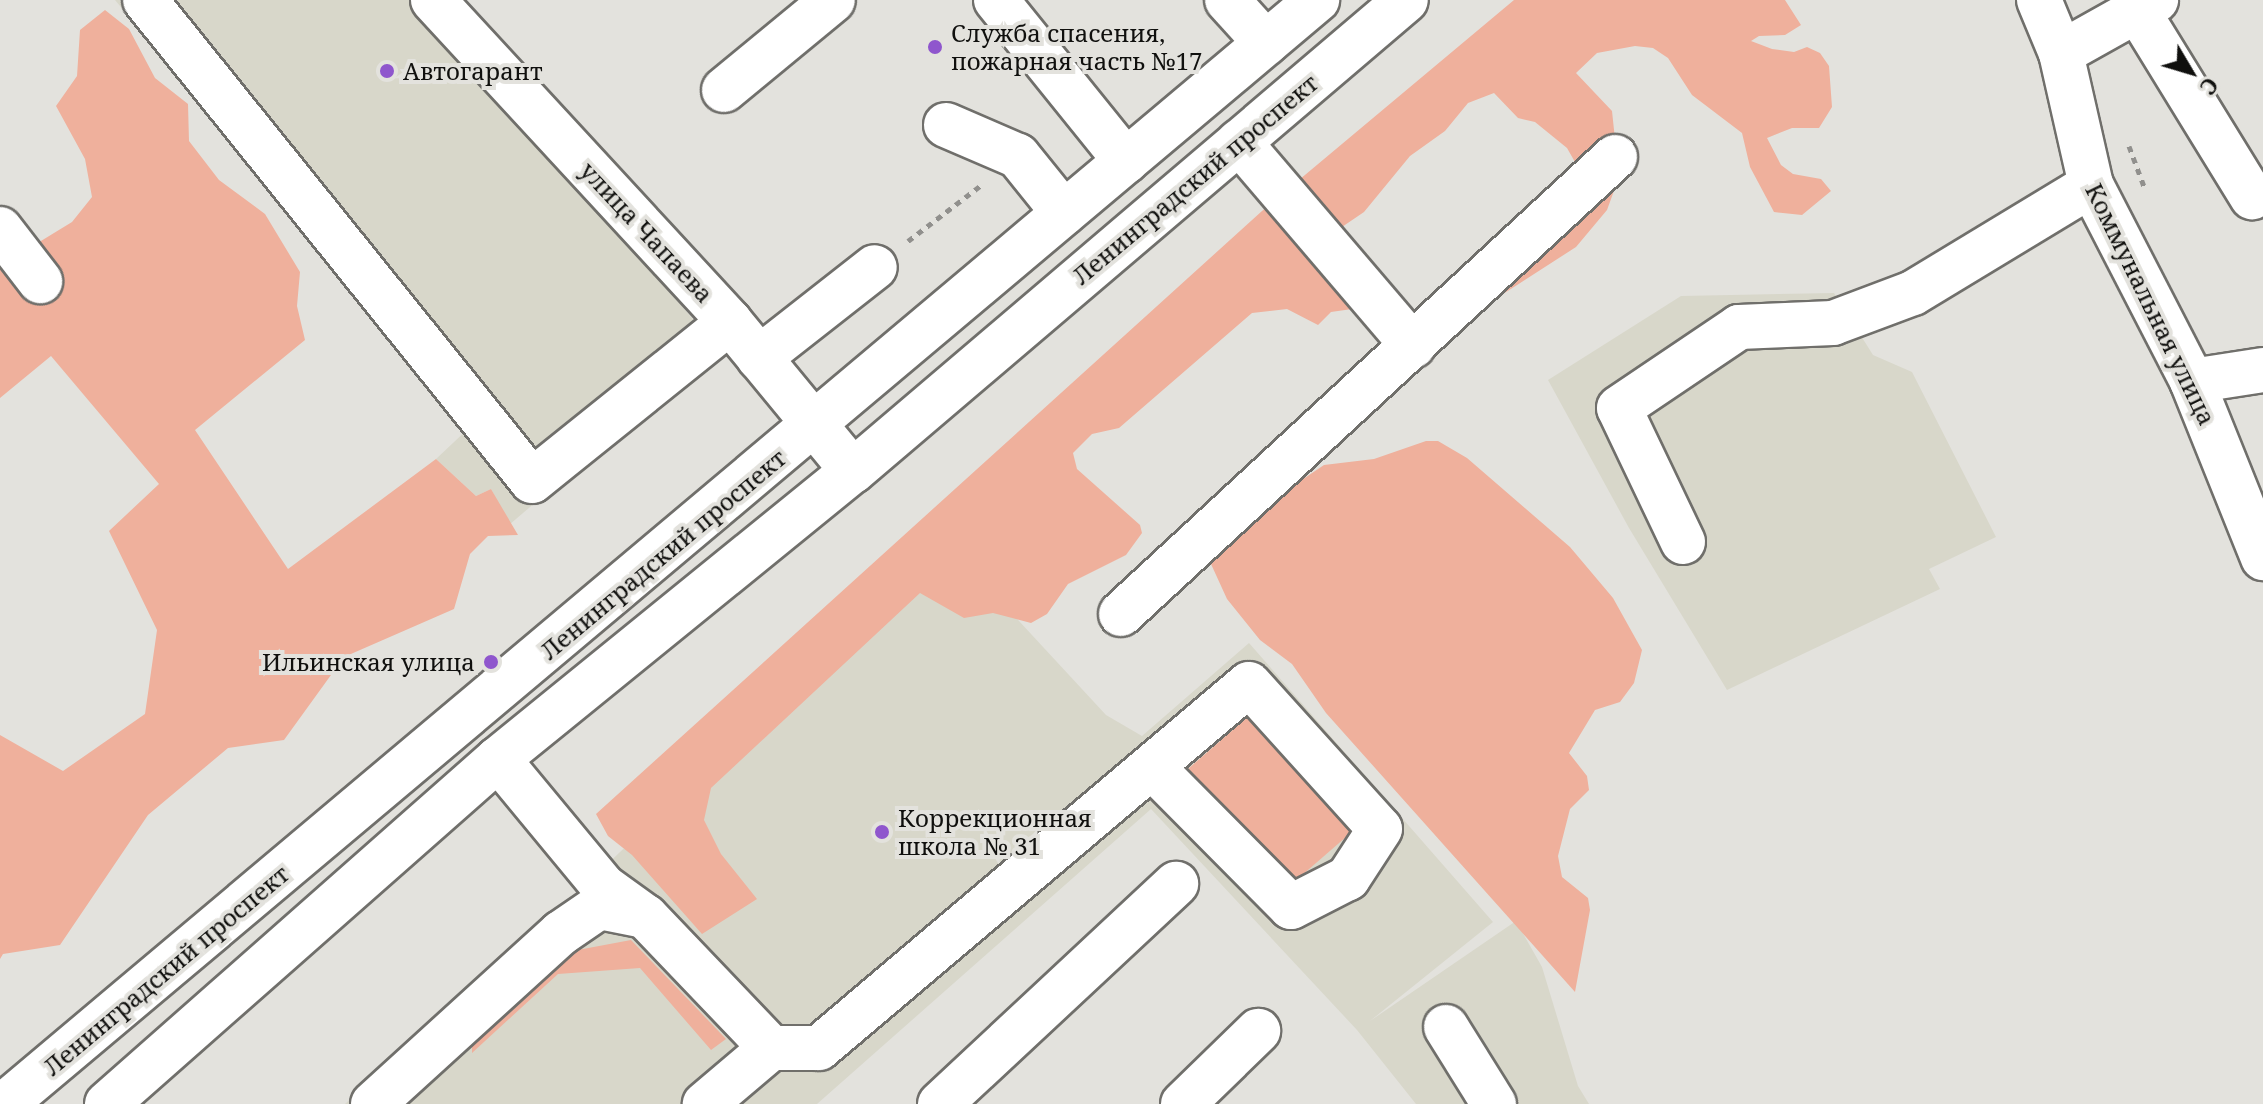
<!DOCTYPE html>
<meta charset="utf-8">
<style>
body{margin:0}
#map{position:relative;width:2263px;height:1104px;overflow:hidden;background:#e3e2dd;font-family:"Noto Serif",serif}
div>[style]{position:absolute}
.built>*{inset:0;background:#d8d7ca}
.green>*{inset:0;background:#efb09c;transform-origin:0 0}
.path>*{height:5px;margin-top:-2.5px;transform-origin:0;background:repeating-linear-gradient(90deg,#91908d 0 6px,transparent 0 12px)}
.roads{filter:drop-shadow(2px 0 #706f6b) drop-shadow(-2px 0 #706f6b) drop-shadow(0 2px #706f6b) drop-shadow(0 -2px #706f6b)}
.minor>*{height:44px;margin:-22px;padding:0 22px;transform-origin:22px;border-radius:22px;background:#fff}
.major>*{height:44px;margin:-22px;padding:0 22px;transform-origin:22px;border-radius:22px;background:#fff}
.dots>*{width:22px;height:22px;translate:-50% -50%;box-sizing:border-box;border:4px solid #e3e2dd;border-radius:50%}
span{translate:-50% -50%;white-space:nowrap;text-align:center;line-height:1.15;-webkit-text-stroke:8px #e3e2dd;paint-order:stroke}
.poi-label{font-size:24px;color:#10100e}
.left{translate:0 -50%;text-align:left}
.right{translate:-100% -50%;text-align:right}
.street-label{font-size:24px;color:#10100e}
.north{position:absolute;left:2151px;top:32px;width:80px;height:80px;-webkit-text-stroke:6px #e3e2dd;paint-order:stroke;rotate:128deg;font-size:22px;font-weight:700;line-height:32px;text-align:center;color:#10100e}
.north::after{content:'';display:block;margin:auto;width:28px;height:36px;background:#10100e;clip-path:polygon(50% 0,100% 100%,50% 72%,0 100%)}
</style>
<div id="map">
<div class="built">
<div style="clip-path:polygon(115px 0,418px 0,717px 347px,509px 525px,491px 489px,476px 496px,436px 459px,471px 426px)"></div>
<div style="clip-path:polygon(1834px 293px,1873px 355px,1912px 372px,1996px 537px,1929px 569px,1940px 589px,1727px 690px,1629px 528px,1548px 380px,1681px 296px)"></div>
<div style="clip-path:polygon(919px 566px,970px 568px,1106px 715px,1142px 736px,1249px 643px,1493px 922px,1370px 1021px,1516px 921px,1542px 967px,1578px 1086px,1589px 1104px,1416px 1104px,1357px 1030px,1151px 809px,817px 1104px,345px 1104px,596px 875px)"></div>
</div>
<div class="green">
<div style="clip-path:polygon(1514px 0,1785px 0,1801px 25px,1785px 35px,1759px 36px,1751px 41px,1772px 49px,1794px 52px,1807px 47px,1820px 53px,1829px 66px,1832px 107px,1819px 128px,1792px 128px,1767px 138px,1781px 165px,1793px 174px,1821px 179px,1831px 191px,1802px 215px,1774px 212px,1750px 167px,1742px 133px,1692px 95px,1668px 58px,1653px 48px,1635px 46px,1597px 53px,1576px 73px,1612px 111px,1619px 177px,1607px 210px,1576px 247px,1489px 303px,1579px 169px,1567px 148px,1535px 122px,1518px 118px,1494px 93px,1468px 103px,1445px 131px,1410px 156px,1364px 212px,1339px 229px,1359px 308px,1331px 312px,1318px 325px,1287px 309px,1252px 313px,1119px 428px,1092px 434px,1073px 453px,1077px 469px,1140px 525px,1142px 533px,1126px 555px,1068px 584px,1047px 614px,1031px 623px,993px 613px,964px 618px,920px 593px,711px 788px,704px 820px,721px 854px,757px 899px,702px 934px,632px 855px,608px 836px,596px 814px,1262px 211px)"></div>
<div style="clip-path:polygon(105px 10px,129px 29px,155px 78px,188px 104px,189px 141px,219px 180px,265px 214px,300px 272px,297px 306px,305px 340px,195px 430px,288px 569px,436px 459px,476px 496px,491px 489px,518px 535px,488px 536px,470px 554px,454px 609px,344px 657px,284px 740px,228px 748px,148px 815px,60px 945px,3px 954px,0 959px,0 735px,63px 771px,145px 714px,157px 630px,109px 531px,159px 484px,51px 356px,0 398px,0 266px,72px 222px,92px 197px,85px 159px,56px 106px,77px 76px,80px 30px)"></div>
<div style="clip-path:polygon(1426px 441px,1438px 441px,1467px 458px,1570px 547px,1613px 598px,1642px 650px,1634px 683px,1620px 702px,1595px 710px,1569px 753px,1587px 776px,1589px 790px,1570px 809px,1558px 856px,1562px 877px,1588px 898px,1590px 910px,1575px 992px,1326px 713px,1292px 664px,1260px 640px,1227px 599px,1211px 564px,1272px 500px,1324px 465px,1374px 459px)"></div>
<div style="left:1257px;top:709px;width:155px;height:97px;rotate:49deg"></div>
<div style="clip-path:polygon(631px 940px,726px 1039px,711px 1050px,640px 968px,558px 974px,472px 1053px,472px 1036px,567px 952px)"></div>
</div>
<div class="path">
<div style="left:2129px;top:146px;width:46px;rotate:69.6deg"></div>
<div style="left:908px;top:241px;width:91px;rotate:-37.4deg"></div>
</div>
<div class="roads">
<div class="minor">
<div style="left:145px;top:0;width:617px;rotate:51.18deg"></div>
<div style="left:532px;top:481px;width:254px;rotate:-38.8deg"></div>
<div style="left:433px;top:0;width:438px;rotate:47.3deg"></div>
<div style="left:730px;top:322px;width:193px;rotate:50.5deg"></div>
<div style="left:996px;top:0;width:207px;rotate:51.1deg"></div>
<div style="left:1227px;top:0;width:58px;rotate:47.8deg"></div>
<div style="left:2039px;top:0;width:57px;rotate:67.5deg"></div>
<div style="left:2061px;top:53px;width:135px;rotate:77.2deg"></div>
<div style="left:2091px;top:185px;width:220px;rotate:62.7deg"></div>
<div style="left:2192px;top:381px;width:191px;rotate:68.1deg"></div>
<div style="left:2137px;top:10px;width:220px;rotate:58.4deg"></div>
<div style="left:2061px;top:53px;width:109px;rotate:-29.2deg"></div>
<div style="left:724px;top:90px;width:141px;rotate:-39.5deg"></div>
<div style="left:946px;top:125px;width:78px;rotate:23.3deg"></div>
<div style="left:1018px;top:156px;width:73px;rotate:51.1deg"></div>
<div style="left:1239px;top:142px;width:268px;rotate:49.5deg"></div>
<div style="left:0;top:229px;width:66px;rotate:52.4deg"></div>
<div style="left:759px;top:358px;width:147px;rotate:-38.1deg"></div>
<div style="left:2192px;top:381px;width:72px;rotate:-8.8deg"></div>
<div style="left:1683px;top:542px;width:148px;rotate:-115.5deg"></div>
<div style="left:1619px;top:408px;width:145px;rotate:-34deg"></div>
<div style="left:1739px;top:327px;width:94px;rotate:-2.4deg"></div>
<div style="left:1833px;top:323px;width:85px;rotate:-20.6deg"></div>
<div style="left:1913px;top:293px;width:208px;rotate:-31.2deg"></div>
<div style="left:1121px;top:614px;width:673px;rotate:-42.77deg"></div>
<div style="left:498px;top:759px;width:165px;rotate:50.4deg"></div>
<div style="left:603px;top:886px;width:53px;rotate:35.8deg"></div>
<div style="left:646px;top:917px;width:181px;rotate:46.3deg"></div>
<div style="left:771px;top:1048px;width:87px;rotate:139.7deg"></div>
<div style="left:1446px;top:1027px;width:91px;rotate:58.1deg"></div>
<div style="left:771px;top:1048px;width:48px"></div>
<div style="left:819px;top:1048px;width:563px;rotate:-40.25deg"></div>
<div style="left:1249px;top:684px;width:195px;rotate:47.9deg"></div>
<div style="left:1380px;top:829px;width:59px;rotate:123.1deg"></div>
<div style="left:1348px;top:878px;width:64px;rotate:153deg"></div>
<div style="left:1291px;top:907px;width:194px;rotate:-134.8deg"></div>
<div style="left:373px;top:1104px;width:254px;rotate:-42.3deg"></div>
<div style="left:561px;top:933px;width:46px;rotate:-34.4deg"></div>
<div style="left:599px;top:907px;width:46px;rotate:11.3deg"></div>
<div style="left:940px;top:1104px;width:323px;rotate:-43deg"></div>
<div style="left:1183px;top:1104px;width:105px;rotate:-44.2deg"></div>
</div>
<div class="major">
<div style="left:5px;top:1104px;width:1715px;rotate:-40.08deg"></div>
<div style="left:107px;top:1104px;width:521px;rotate:-41.42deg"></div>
<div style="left:498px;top:759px;width:457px;rotate:-39.1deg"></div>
<div style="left:853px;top:471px;width:726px;rotate:-40.42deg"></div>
</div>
</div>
<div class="dots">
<div style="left:935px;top:47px;background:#8f56cd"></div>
<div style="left:387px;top:71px;background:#8f56cd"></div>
<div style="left:491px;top:662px;background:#8f56cd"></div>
<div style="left:882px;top:832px;background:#8f56cd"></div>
</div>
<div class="poi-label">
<span class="left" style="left:951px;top:47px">Служба спасения,<br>пожарная часть №17</span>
<span class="left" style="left:403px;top:71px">Автогарант</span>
<span class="right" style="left:475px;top:662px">Ильинская улица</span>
<span class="left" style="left:898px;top:832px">Коррекционная<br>школа № 31</span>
</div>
<div class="street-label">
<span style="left:1195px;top:179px;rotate:-40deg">Ленинградский проспект</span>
<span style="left:647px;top:232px;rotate:47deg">улица Чапаева</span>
<span style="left:2151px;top:304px;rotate:64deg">Коммунальная улица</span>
<span style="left:663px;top:554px;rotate:-40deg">Ленинградский проспект</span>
<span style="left:166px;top:970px;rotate:-40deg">Ленинградский проспект</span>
</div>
<div class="north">С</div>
</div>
